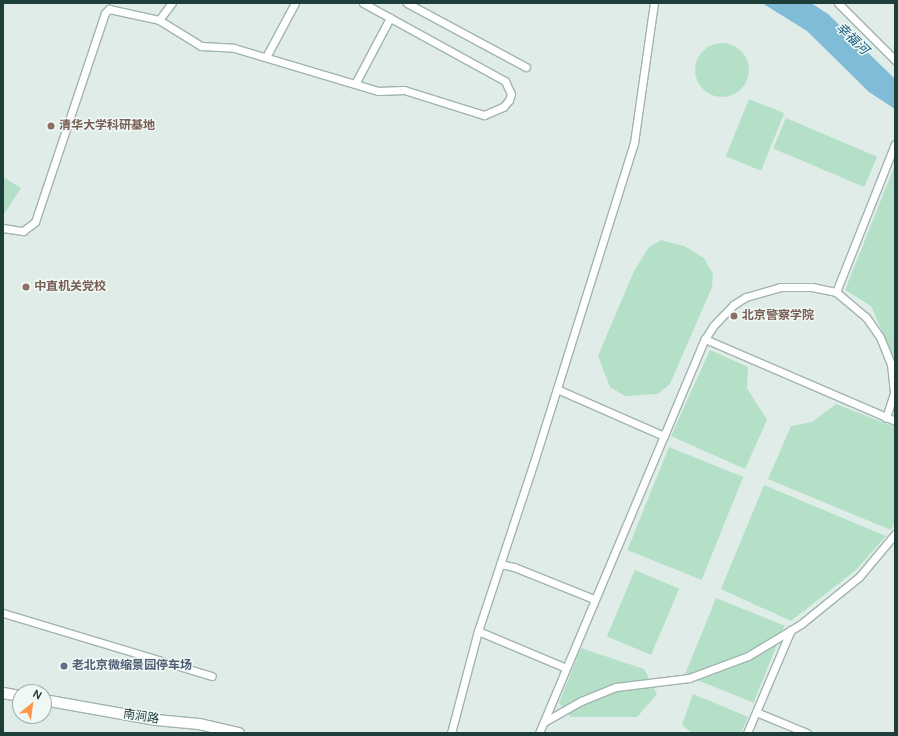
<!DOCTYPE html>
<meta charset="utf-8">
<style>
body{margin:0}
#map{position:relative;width:898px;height:736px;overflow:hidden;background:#dfece8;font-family:"DM Sans","Noto Sans SC",sans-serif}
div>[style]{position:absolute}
.green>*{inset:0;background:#b5e0c8;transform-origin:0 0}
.round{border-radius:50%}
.water>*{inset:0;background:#80bcd7}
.roads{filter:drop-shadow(1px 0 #a1b4b0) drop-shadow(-1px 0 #a1b4b0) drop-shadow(0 1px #a1b4b0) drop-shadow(0 -1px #a1b4b0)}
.minor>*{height:7px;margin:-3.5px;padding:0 3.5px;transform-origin:3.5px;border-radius:3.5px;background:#fff}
.secondary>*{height:10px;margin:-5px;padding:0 5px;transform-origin:5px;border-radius:5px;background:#fff}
.dots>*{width:11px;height:11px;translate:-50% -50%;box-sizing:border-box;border:2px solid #f0f8f5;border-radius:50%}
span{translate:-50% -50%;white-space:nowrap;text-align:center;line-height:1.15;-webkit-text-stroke:3px #f0f8f5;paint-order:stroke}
.education-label{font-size:12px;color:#785e54;font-weight:700}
.left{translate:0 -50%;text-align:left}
.service-label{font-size:12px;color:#4e5e75;font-weight:700}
.street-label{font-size:12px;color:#1e3e3a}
.water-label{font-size:13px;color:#125b7f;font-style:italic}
.frame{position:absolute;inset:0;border:4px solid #1e3e3a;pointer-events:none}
.north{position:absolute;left:12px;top:684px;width:40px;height:40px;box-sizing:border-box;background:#f0f8f5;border:1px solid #9caeaa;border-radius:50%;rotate:29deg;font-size:11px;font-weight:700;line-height:16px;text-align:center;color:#1e3e3a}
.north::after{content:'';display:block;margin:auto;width:14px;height:18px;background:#ff944a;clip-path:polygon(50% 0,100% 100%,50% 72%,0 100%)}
</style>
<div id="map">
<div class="green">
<div class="round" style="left:695px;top:43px;width:54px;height:54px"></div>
<div style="left:749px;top:99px;width:38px;height:62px;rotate:22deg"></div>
<div style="left:786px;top:118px;width:99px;height:33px;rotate:23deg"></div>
<div style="clip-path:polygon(895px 165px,895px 361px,871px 306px,845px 290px)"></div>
<div style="clip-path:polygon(3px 177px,21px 188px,5px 213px,3px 212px)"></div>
<div style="clip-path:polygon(661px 240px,684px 246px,704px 258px,713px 274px,712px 287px,670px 384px,658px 394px,625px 396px,610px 387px,598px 356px,634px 271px,649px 247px)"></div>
<div style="clip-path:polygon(710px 350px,748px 367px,747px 388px,767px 420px,745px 469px,671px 436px)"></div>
<div style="clip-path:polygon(836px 404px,895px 427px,895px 522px,891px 530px,768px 479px,791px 426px,812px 422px)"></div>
<div style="left:669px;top:447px;width:80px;height:111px;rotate:22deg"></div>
<div style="clip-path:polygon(764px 485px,886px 536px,856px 570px,791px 621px,721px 589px)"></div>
<div style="left:635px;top:570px;width:48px;height:72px;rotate:23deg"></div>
<div style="left:716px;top:598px;width:74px;height:83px;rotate:22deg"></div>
<div style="clip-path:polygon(581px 648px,644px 669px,657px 694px,637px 717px,571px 717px,559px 703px)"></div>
<div style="clip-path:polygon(693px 694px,748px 717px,741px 733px,692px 733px,682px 725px)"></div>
</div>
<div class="water">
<div style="clip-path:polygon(762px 3px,811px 3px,828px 14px,895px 79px,895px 109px,869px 92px,807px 31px)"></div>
</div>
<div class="roads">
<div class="minor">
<div style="left:407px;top:3px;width:135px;rotate:28.3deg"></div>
<div style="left:838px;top:3px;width:81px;rotate:45deg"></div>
<div style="left:159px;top:20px;width:21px;rotate:-53deg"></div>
<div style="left:266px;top:57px;width:61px;rotate:-61.8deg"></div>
<div style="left:355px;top:84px;width:75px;rotate:-62.1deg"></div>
<div style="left:3px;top:228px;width:20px;rotate:9deg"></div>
<div style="left:23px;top:231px;width:15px;rotate:-37deg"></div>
<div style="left:35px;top:222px;width:220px;rotate:-71.5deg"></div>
<div style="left:105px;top:13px;width:6px;rotate:-45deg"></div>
<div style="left:109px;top:9px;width:51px;rotate:12.4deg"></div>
<div style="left:159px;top:20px;width:49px;rotate:31.8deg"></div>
<div style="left:201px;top:46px;width:33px;rotate:3deg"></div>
<div style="left:234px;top:48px;width:150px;rotate:16.6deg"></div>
<div style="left:378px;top:91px;width:26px;rotate:-2deg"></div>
<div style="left:404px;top:90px;width:84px;rotate:17.4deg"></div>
<div style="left:484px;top:115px;width:21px;rotate:-23deg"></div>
<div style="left:503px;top:107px;width:9px;rotate:-49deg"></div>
<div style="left:509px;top:100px;width:6px;rotate:-72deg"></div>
<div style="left:511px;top:94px;width:14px;rotate:-115deg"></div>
<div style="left:505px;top:81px;width:162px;rotate:-151.2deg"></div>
<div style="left:836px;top:292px;width:159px;rotate:-68.3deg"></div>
<div style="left:705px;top:339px;width:207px;rotate:23.3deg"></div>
<div style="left:557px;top:389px;width:117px;rotate:23.7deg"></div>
<div style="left:500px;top:564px;width:14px;rotate:12deg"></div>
<div style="left:514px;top:567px;width:86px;rotate:21.8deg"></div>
<div style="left:3px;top:613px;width:218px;rotate:16.8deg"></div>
<div style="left:478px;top:631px;width:95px;rotate:22.8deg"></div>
<div style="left:756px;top:712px;width:55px;rotate:22.4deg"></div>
<div style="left:544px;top:722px;width:43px;rotate:-29.6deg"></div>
<div style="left:581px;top:701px;width:38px;rotate:-22deg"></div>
<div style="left:616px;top:687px;width:74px;rotate:-7deg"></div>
<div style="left:689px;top:678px;width:63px;rotate:-20.4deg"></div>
<div style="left:748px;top:656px;width:62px;rotate:-31.1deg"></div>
<div style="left:801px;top:624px;width:75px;rotate:-39deg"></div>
<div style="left:859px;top:577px;width:56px;rotate:-50.1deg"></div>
<div style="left:451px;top:733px;width:106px;rotate:-75.2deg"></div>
<div style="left:478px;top:631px;width:175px;rotate:-71.7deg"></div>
<div style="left:533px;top:465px;width:337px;rotate:-72.6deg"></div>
<div style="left:634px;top:143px;width:141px;rotate:-81.9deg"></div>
<div style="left:539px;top:733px;width:428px;rotate:-67.2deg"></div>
<div style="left:705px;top:339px;width:15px;rotate:-58deg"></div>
<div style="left:713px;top:326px;width:29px;rotate:-46deg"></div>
<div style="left:733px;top:305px;width:15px;rotate:-32deg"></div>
<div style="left:746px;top:297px;width:35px;rotate:-16deg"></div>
<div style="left:780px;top:287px;width:32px"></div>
<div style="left:812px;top:287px;width:25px;rotate:12deg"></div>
<div style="left:836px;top:292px;width:39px;rotate:40deg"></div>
<div style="left:866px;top:317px;width:24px;rotate:55deg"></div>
<div style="left:880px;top:337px;width:29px;rotate:68deg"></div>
<div style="left:891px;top:364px;width:29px;rotate:84deg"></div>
<div style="left:894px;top:393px;width:26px;rotate:108deg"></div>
<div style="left:747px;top:733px;width:112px;rotate:-66.9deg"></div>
</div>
<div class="secondary">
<div style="left:3px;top:693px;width:17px;rotate:10deg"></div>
<div style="left:44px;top:700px;width:114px;rotate:10.1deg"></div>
<div style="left:156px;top:720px;width:43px;rotate:5.3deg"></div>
<div style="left:199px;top:724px;width:41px;rotate:12.7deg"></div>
</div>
</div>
<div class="dots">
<div style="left:51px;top:126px;background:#8d6e63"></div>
<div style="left:26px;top:287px;background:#8d6e63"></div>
<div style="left:734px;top:316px;background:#8d6e63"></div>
<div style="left:64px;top:666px;background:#5c6f8a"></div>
</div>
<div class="education-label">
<span class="left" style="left:59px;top:126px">清华大学科研基地</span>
<span class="left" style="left:34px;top:287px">中直机关党校</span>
<span class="left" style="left:742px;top:316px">北京警察学院</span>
</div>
<div class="service-label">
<span class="left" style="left:72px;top:666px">老北京微缩景园停车场</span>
</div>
<div class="street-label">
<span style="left:141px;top:717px;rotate:9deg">南涧路</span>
</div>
<div class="water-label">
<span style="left:852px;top:39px;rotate:44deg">幸福河</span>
</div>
<div class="frame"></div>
<div class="north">N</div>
</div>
